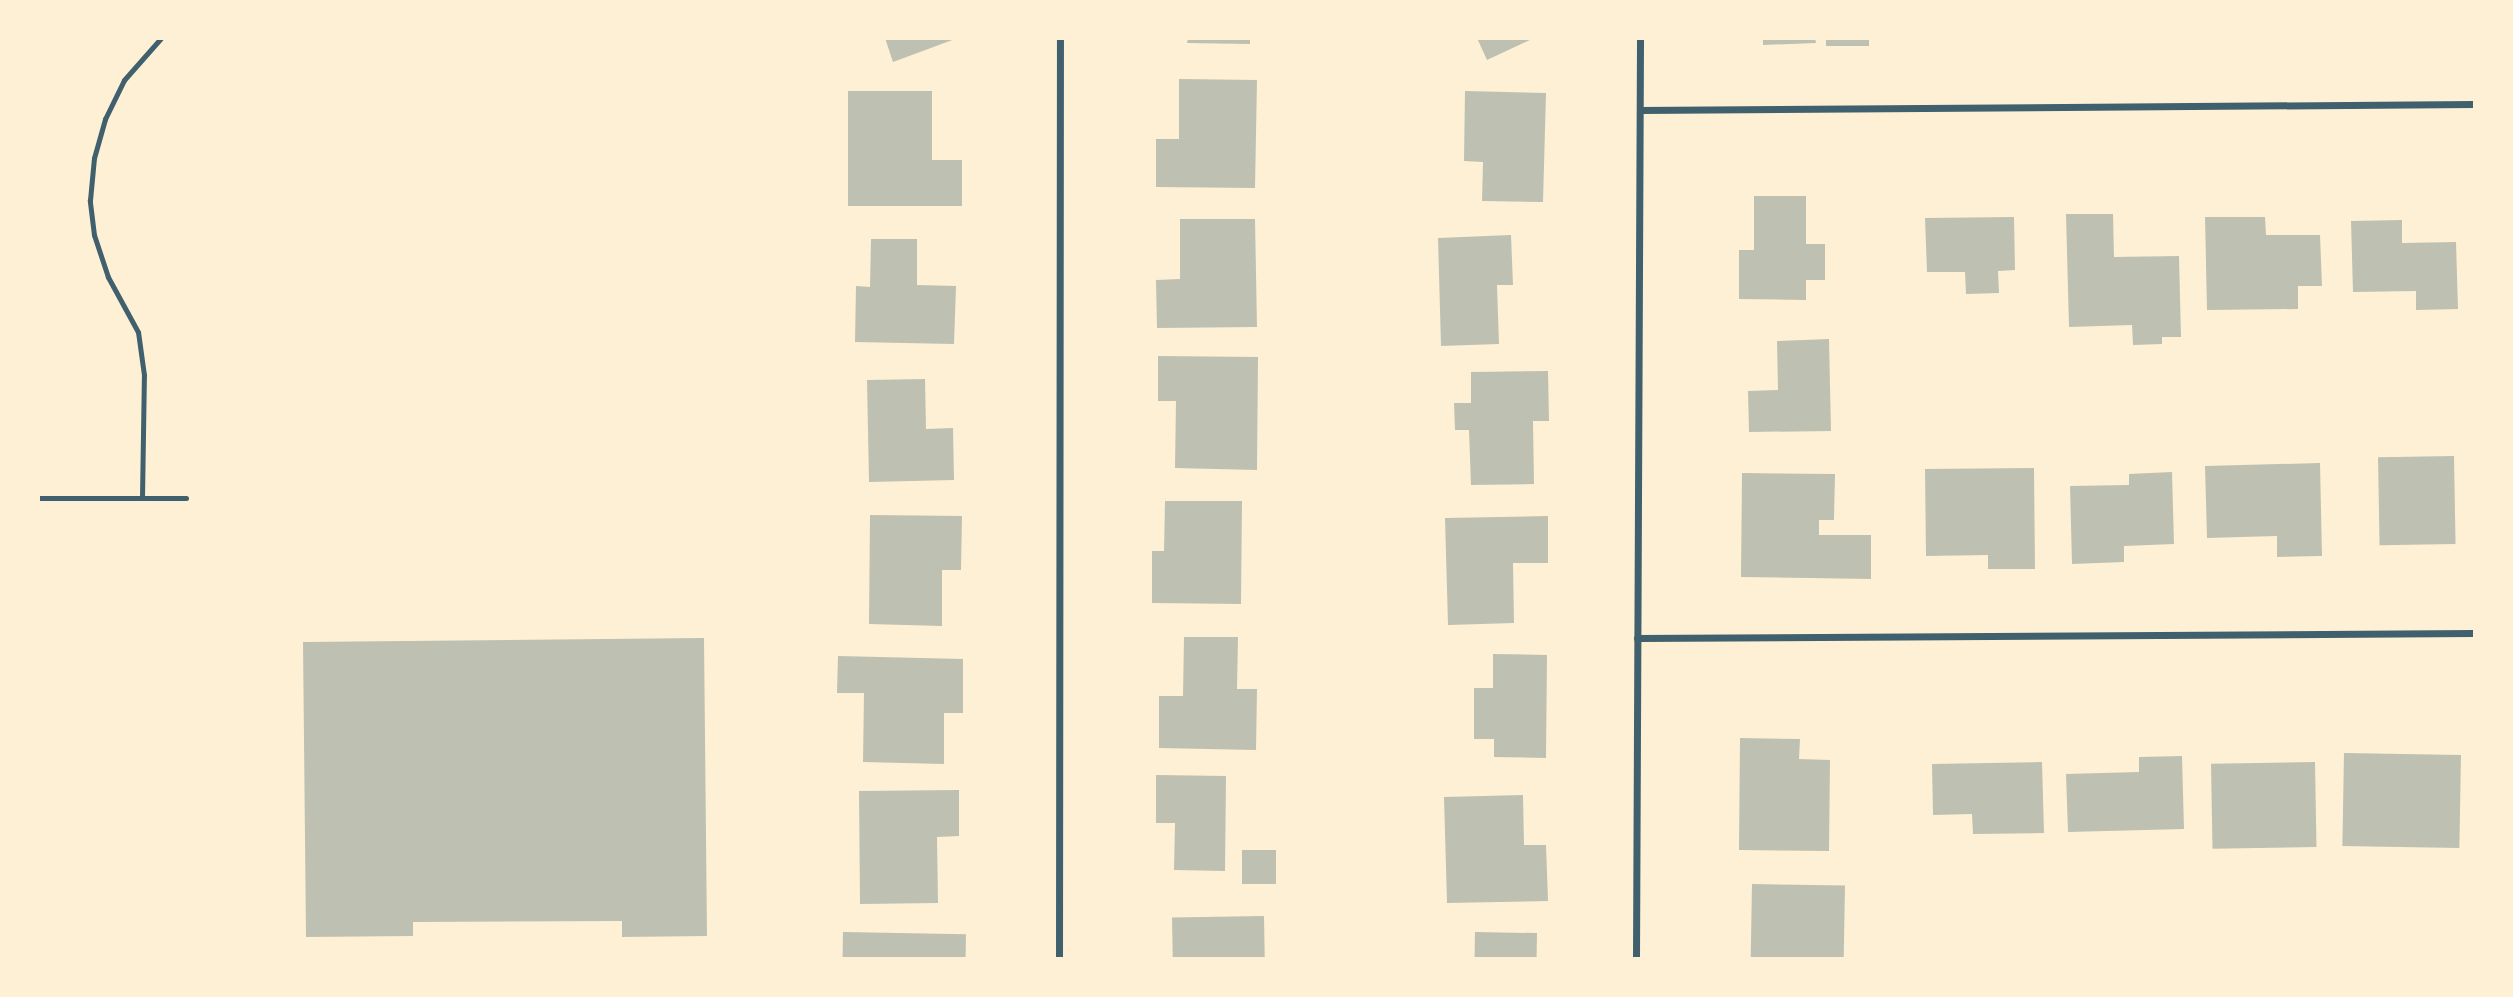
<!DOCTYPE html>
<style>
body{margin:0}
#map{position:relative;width:2513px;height:997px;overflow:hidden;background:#fdf0d5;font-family:Rubik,sans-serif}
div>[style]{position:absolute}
.building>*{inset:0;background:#bec0b2;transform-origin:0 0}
.service>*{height:5px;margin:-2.5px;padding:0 2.5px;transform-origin:2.5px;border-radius:2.5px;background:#3f606c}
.minor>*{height:7px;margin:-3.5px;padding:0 3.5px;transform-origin:3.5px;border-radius:3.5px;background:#3f606c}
span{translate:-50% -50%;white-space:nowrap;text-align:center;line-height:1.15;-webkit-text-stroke:7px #fdf0d5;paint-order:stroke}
.frame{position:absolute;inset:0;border:40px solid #fdf0d5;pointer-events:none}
</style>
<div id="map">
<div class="building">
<div style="clip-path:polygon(885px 38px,955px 38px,955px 39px,893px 62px)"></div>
<div style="clip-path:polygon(1188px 38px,1250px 38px,1250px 44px,1187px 43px)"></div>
<div style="clip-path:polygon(1477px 38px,1534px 38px,1487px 60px)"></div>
<div style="clip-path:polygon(1763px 38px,1815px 38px,1816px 43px,1763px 45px)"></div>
<div style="left:1826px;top:38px;width:43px;height:8px"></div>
<div style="clip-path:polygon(1179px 79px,1257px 80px,1255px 188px,1156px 187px,1156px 139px,1179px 139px)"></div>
<div style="clip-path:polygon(848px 91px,932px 91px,932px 160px,962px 160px,962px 206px,848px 206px)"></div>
<div style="clip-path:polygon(1465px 91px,1546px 93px,1543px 202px,1482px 201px,1483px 162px,1464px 161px)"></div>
<div style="clip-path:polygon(1754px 196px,1806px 196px,1806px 244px,1825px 244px,1825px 280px,1806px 280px,1806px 300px,1739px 299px,1739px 250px,1754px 250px)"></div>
<div style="clip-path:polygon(2066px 214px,2113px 214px,2114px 257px,2179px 256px,2181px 337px,2162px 337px,2162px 344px,2133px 345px,2132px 325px,2069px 327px)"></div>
<div style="clip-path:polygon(2014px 217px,2015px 270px,1998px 271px,1999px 293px,1966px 294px,1965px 272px,1927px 272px,1925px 218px)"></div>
<div style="clip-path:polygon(2205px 217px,2265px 217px,2266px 235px,2320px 235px,2322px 286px,2298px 286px,2298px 309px,2207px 310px)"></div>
<div style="clip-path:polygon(1180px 219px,1255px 219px,1257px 327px,1157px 328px,1156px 280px,1180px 279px)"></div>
<div style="clip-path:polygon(2402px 220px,2402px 243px,2456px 242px,2458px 309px,2416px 310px,2416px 291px,2353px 292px,2351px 221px)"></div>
<div style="clip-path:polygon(1511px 235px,1513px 285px,1497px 285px,1499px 344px,1441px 346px,1438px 238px)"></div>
<div style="clip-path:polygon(871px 239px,917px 239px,917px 285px,956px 286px,954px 344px,855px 342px,856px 286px,870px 287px)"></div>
<div style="clip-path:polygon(1829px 339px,1831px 431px,1749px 432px,1748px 391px,1778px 390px,1777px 341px)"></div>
<div style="clip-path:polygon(1158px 356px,1258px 357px,1257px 470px,1175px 468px,1176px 401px,1158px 401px)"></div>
<div style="clip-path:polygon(1548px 371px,1549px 421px,1533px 421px,1534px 484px,1471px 485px,1469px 430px,1455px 430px,1454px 403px,1471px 403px,1471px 372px)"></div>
<div style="clip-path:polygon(925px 379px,926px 429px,953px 428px,954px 480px,869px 482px,867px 380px)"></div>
<div style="left:2454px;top:456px;width:88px;height:76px;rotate:89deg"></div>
<div style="clip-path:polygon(2320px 463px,2322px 556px,2277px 557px,2277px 536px,2207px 538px,2205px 466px)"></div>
<div style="clip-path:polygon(2034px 468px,2035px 569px,1988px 569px,1988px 555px,1926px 556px,1925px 469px)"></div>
<div style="clip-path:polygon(2172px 472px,2174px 544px,2124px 546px,2124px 562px,2072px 564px,2070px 486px,2129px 485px,2129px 474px)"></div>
<div style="clip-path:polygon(1742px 473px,1835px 474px,1834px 520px,1819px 520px,1819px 535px,1871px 535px,1871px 579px,1741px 577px)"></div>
<div style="clip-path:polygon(1165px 501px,1242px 501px,1241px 604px,1152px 603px,1152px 551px,1164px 551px)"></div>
<div style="clip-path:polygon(870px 515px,962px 516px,961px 570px,942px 570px,942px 626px,869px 624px)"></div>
<div style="clip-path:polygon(1548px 516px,1548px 563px,1513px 563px,1514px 623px,1448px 625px,1445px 518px)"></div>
<div style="clip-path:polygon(1184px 637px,1238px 637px,1237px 689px,1257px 689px,1256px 750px,1159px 748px,1159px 696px,1183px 696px)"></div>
<div style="clip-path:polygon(704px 638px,707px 936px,622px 937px,622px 921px,413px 922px,413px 936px,306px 937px,303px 642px)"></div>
<div style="clip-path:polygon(1493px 654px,1547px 655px,1546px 758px,1494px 757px,1494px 739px,1474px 739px,1474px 688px,1493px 688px)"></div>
<div style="clip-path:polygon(838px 656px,963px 659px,963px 713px,944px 713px,944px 764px,863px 762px,864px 693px,837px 693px)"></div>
<div style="clip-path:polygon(1740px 738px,1800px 739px,1799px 759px,1830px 760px,1829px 851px,1739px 850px)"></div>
<div style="left:2344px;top:753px;width:117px;height:93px;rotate:1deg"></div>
<div style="clip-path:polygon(2182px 756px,2184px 829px,2068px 832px,2066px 774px,2139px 772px,2139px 757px)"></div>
<div style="clip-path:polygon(2042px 762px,2044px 833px,1973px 834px,1972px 814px,1933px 815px,1932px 764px)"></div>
<div style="left:2315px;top:762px;width:85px;height:104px;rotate:89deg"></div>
<div style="clip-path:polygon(1156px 775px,1226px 776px,1225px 871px,1174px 870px,1175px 823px,1156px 823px)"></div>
<div style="clip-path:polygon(959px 790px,959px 836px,937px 837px,938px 903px,860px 904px,859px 791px)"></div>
<div style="clip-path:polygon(1523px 795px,1524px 845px,1546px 845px,1548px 901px,1447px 903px,1444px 797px)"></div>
<div style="left:1242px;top:850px;width:34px;height:34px"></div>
<div style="left:1752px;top:884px;width:93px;height:74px;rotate:1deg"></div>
<div style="left:1264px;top:916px;width:42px;height:92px;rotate:89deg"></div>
<div style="left:843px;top:932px;width:123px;height:26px;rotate:1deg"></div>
<div style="left:1475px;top:932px;width:62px;height:26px;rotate:1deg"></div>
</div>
<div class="service">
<div style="left:38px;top:498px;width:148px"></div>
<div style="left:142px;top:498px;width:123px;rotate:-89.1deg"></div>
<div style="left:144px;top:375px;width:43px;rotate:-97.9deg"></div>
<div style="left:138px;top:332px;width:63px;rotate:-118.6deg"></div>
<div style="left:108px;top:277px;width:44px;rotate:-108.4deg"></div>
<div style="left:94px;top:235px;width:35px;rotate:-97deg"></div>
<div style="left:90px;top:200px;width:42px;rotate:-84.6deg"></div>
<div style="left:94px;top:158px;width:41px;rotate:-74.2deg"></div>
<div style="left:105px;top:119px;width:43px;rotate:-64deg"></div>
<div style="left:124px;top:80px;width:56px;rotate:-48.6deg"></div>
</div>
<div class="minor">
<div style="left:1640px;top:110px;width:834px;rotate:-0.41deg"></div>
<div style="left:1637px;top:638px;width:837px;rotate:-0.34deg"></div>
<div style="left:1059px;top:958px;width:920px;rotate:-89.94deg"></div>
<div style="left:1636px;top:958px;width:920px;rotate:-89.75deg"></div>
</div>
<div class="frame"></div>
</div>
